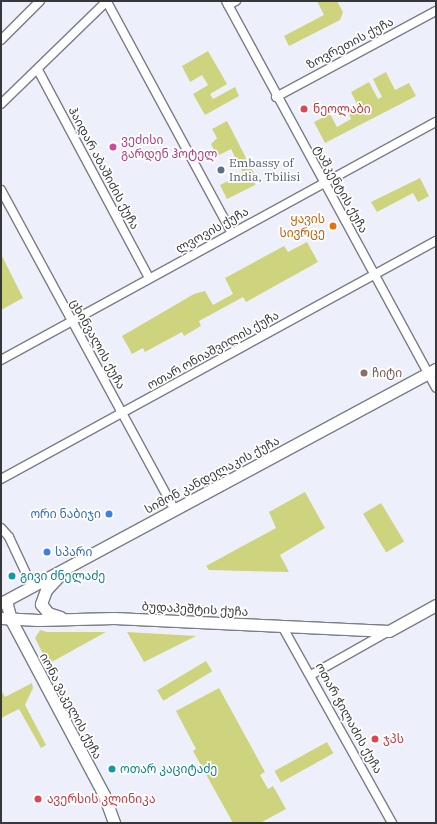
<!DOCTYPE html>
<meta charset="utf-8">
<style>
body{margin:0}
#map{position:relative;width:437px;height:824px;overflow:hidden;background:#edf0fb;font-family:"IBM Plex Serif","Noto Sans Georgian",serif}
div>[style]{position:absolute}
.green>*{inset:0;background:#ced47d;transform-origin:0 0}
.roads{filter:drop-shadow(1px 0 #7a7d86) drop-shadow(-1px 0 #7a7d86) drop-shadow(0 1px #7a7d86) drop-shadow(0 -1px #7a7d86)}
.street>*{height:8px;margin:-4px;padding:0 4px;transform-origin:4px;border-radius:4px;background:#fff}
.secondary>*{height:11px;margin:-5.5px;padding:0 5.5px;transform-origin:5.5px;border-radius:5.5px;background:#fff}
.dots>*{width:11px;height:11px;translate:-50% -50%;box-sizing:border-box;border:2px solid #fefefe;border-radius:50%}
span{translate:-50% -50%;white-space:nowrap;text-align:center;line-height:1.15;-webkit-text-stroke:3.5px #fefefe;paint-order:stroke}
.street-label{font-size:12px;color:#37383c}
.health-label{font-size:12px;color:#be3a42}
.left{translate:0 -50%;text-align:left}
.hotel-label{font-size:12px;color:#b23c85}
.service-label{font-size:12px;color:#4e5e75}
.food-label{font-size:12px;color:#c56008}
.right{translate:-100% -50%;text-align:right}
.education-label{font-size:12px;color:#785e54}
.shop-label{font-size:12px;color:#366cbe}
.culture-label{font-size:12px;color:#0d838f}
.frame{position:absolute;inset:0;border:2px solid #37383c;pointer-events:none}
</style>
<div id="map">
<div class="green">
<div style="clip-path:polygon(317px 1px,337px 1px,343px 12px,340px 20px,289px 46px,284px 36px,324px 15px)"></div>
<div style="clip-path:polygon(208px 51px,227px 84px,210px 94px,213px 99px,235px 87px,239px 96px,205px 115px,193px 94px,208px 85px,202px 75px,190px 82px,182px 66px)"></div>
<div style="clip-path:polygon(386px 72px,395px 90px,409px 83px,416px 96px,325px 143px,314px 122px,330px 114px,337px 127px,351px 119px,349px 114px,359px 108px,351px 92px,369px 82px,378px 99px,382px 97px,373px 79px)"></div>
<div style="clip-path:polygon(227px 121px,259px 183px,227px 199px,220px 185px,243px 173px,231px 149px,217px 156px,211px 144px,217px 138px,212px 129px)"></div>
<div style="clip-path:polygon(420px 178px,429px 196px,418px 202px,413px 193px,377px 212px,371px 202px)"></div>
<div style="clip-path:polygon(307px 242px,318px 262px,246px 302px,243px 297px,199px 321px,201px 326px,184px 336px,182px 332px,145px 352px,143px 348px,132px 354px,122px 336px,194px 294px,205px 291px,213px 305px,233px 294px,225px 278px,284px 246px,288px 252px)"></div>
<div style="clip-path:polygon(1px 254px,23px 298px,1px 310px)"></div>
<div style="clip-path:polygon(305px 492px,325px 528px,280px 555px,289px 572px,209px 570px,206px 566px,276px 528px,269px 512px)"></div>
<div style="left:381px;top:503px;width:45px;height:21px;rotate:59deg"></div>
<div style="clip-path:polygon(40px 630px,47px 632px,106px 632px,48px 664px,35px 638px)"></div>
<div style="clip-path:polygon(127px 632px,196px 636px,144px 662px)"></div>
<div style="left:206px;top:661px;width:12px;height:57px;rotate:59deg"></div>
<div style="clip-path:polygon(32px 683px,33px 688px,25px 705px,46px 745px,41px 748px,19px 709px,1px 718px,1px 690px,5px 697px)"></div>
<div style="clip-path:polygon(219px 688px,265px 772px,260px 775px,268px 789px,273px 786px,286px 809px,260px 823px,233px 823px,193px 751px,196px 749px,176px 711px)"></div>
<div style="left:327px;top:742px;width:13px;height:60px;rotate:61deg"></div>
</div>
<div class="roads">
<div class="street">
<div style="left:226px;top:1px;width:440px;rotate:61.5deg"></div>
<div style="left:107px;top:2px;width:263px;rotate:61.6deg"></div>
<div style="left:228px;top:5px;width:9px;rotate:-27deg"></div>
<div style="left:1px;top:40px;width:55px;rotate:-45deg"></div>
<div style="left:38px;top:70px;width:236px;rotate:61.9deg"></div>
<div style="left:276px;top:97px;width:182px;rotate:-28.3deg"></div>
<div style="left:1px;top:104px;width:148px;rotate:-44.2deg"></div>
<div style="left:1px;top:190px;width:364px;rotate:61.5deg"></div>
<div style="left:1px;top:360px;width:496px;rotate:-28.7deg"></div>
<div style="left:1px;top:479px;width:496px;rotate:-28.7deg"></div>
<div style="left:1px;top:528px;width:12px;rotate:48deg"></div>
<div style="left:9px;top:537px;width:54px;rotate:64.9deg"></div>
<div style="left:282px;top:626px;width:226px;rotate:60.8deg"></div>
<div style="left:311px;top:675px;width:90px;rotate:-29.4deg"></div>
</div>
<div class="secondary">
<div style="left:59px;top:576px;width:19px;rotate:133deg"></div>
<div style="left:46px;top:590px;width:15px;rotate:110deg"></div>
<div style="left:41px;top:604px;width:11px;rotate:52deg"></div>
<div style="left:48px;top:613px;width:13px;rotate:18deg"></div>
<div style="left:6px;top:601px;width:20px;rotate:75deg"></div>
<div style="left:11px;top:620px;width:198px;rotate:62deg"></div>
<div style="left:104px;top:795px;width:30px;rotate:70deg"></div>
<div style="left:1px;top:603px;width:494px;rotate:-28.3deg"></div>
<div style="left:1px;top:618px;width:37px;rotate:3deg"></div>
<div style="left:38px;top:620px;width:76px;rotate:-1.5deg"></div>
<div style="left:114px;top:618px;width:275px;rotate:2.7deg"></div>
<div style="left:389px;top:631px;width:54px;rotate:-29deg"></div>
</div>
</div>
<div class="dots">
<div style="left:304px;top:109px;background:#e0444e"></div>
<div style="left:113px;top:147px;background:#d1479c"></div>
<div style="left:221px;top:170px;background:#5c6f8a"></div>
<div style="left:333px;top:226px;background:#e8710a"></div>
<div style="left:364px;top:373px;background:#8d6e63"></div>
<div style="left:109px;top:514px;background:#3f7fe0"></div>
<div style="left:47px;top:552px;background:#3f7fe0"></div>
<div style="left:12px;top:576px;background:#0f9aa8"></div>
<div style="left:375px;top:739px;background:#e0444e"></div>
<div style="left:112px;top:769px;background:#0f9aa8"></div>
<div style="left:38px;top:799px;background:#e0444e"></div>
</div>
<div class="street-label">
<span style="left:350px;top:43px;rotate:-28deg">ზოვრეთის ქუჩა</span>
<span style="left:104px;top:168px;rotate:62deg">ჰაიდარ აბაშიძის ქუჩა</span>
<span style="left:341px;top:189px;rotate:61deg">ტაშკენტის ქუჩა</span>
<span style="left:212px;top:230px;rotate:-29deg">ლვოვის ქუჩა</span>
<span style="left:98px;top:344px;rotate:61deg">ცხინვალის ქუჩა</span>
<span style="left:213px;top:350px;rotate:-29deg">ოთარ ონიაშვილის ქუჩა</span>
<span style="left:212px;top:475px;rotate:-28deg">სიმონ კანდელაკის ქუჩა</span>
<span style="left:195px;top:609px;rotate:3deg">ბუდაპეშტის ქუჩა</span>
<span style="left:71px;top:706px;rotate:62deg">იონა ვაკელის ქუჩა</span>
<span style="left:349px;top:718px;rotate:61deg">ოთარ ჭილაძის ქუჩა</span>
</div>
<div class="health-label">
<span class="left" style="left:313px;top:109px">ნეოლაბი</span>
<span class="left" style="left:383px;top:739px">ჯპს</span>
<span class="left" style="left:47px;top:799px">ავერსის კლინიკა</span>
</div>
<div class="hotel-label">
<span class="left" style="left:121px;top:147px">ვეძისი<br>გარდენ ჰოტელ</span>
</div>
<div class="service-label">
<span class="left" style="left:229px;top:170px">Embassy of<br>India, Tbilisi</span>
</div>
<div class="food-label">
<span class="right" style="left:325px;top:226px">ყავის<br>სივრცე</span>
</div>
<div class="education-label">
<span class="left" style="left:372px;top:373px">ჩიტი</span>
</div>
<div class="shop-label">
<span class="right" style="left:101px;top:514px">ორი ნაბიჯი</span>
<span class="left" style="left:55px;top:552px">სპარი</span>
</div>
<div class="culture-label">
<span class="left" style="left:20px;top:576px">გივი ძნელაძე</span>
<span class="left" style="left:120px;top:769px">ოთარ კაციტაძე</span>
</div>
<div class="frame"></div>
</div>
